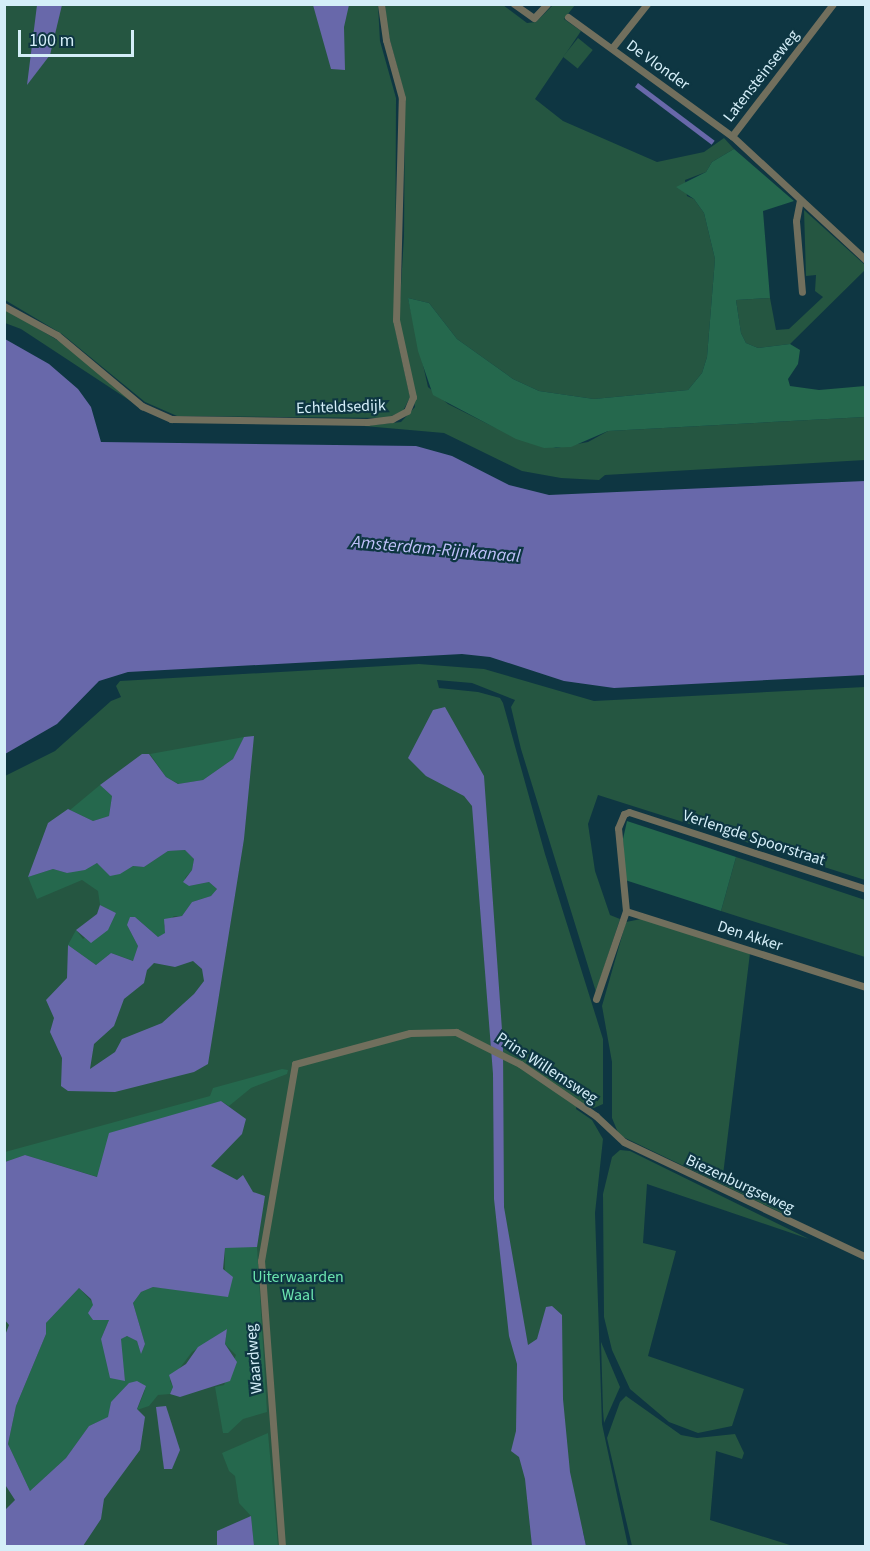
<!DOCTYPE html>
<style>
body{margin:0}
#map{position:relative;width:870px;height:1551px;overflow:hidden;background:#0e3642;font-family:"Source Sans 3",sans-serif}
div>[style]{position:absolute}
.green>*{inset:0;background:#255641;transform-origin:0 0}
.forest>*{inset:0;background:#25684d}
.water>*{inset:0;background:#6868aa;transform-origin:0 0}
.street>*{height:7px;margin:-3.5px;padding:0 3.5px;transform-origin:3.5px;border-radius:3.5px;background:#716f5d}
span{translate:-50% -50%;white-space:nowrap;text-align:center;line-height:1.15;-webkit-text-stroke:4.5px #0e3642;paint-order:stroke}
.street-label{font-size:16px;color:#d4eef8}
.park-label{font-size:16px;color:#6be3af}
.water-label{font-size:18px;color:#bfc1fa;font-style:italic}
.frame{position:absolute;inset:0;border:6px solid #d4eef8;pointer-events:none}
.scale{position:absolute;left:18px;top:30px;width:116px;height:27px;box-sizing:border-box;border:3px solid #d4eef8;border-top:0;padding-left:8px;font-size:18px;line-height:21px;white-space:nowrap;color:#d4eef8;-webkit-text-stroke:4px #0e3642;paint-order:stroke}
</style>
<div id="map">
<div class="green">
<div style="clip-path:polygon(4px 5px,378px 5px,380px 41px,396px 98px,395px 328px,410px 397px,403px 411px,387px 418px,177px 416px,145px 402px,62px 334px,5px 300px)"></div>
<div style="clip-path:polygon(385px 5px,503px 5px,527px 23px,536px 22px,553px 5px,575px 5px,564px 19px,581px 31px,535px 99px,563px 121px,657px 162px,704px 152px,724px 138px,734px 149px,712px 162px,706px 172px,685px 180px,687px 196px,694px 199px,704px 213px,715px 259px,707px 357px,702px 373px,688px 390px,594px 399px,539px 391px,513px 379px,457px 339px,429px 303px,408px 298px,428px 387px,448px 404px,494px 427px,556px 448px,588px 442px,608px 431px,865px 417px,865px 460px,605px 475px,599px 480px,561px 478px,522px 471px,444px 433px,364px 426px,401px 422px,415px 407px,399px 318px,404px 236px,405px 97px,386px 25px)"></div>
<div style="left:578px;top:38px;width:19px;height:24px;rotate:39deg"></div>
<div style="clip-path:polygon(804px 210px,865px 265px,865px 270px,790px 344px,758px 348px,746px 343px,741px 333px,736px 300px,770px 298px,776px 330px,789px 329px,823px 297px,815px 291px,816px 275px,806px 276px)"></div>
<div style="clip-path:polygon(5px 309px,64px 344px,132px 402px,21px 329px,5px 323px)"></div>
<div style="clip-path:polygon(419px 664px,484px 669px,594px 701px,865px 687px,865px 880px,598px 795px,588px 824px,595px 871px,610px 915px,620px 919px,596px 992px,521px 749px,511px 707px,515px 700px,472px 683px,437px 680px,439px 688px,478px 692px,500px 698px,503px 703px,545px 854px,603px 1039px,603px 1104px,594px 1108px,578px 1102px,576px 1109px,592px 1120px,603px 1139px,595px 1213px,602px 1424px,628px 1546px,586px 1546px,583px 1532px,582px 1546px,5px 1546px,5px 776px,55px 751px,111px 701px,121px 697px,116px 686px,120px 681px)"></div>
<div style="clip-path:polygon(736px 857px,865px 900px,865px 957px,721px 911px)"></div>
<div style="clip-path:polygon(641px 919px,750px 953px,723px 1175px,792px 1218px,619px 1135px,612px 1118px,612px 1062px,602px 1006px,626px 922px)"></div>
<div style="clip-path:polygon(620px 1150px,630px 1151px,809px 1239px,647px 1184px,643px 1243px,676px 1251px,648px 1356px,744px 1389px,732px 1426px,698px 1433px,669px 1422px,630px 1389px,612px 1350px,604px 1317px,603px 1194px,612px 1157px)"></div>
<div style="clip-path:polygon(601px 1342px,620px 1387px,604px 1423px,603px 1410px)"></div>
<div style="clip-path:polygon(626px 1396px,681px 1435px,697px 1438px,735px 1434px,744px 1453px,742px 1459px,716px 1451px,710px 1520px,793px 1546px,632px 1546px,607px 1438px,620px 1402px)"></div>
</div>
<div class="forest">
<div style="clip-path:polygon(734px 149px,794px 201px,763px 211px,770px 298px,736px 300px,741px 333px,746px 343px,758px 348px,790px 344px,800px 350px,798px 364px,788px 379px,790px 386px,819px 390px,865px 386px,865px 417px,608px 431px,571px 447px,544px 448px,516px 439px,433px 395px,418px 351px,408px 298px,429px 303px,457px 339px,513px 379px,539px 391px,594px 399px,688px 390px,702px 373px,707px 357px,715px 259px,704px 213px,694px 199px,676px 187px,706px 172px,712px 162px)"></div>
<div style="clip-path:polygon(244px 737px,233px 759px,203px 780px,179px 784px,166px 777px,150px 754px)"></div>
<div style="clip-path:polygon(100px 785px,112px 796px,109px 816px,93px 821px,70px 810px)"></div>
<div style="clip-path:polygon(627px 821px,736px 857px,721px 911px,625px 880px,623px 839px)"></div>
<div style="clip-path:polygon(185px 850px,194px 859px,192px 870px,185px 878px,189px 886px,209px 882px,217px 889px,211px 896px,192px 902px,182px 916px,174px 916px,164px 925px,166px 933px,158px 937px,135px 917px,127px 925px,138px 946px,134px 961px,111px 953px,96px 965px,68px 945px,76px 930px,83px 939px,116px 913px,100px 905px,98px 891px,82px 880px,37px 899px,28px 877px,53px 869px,67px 873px,97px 863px,110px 875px,133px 866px,144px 867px,168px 851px)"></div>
<div style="clip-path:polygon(282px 1069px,288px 1070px,287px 1074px,251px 1088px,229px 1106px,221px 1101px,98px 1177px,25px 1155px,5px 1162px,5px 1152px,210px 1096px,213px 1088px)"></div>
<div style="clip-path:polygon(225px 1247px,257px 1247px,267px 1412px,243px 1419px,228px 1433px,223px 1433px,215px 1387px,224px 1385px,236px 1355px,225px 1344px,227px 1329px,192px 1352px,170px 1381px,173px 1387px,170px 1394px,158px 1395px,149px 1406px,137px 1410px,145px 1390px,116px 1397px,111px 1402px,109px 1417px,89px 1426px,66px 1458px,30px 1491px,8px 1444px,16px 1406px,46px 1334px,46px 1323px,79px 1288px,109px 1320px,101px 1339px,125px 1381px,120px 1339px,127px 1336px,137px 1341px,141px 1353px,145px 1344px,133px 1303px,141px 1292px,153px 1287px,185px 1290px,225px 1274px)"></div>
<div style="clip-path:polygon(268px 1433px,278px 1546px,254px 1546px,251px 1516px,239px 1503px,235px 1476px,229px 1471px,222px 1453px)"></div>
</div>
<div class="water">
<div style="clip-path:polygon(37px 5px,62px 5px,50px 55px,27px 85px)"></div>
<div style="clip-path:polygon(313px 5px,349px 5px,344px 27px,345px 70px,331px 69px)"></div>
<div style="left:638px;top:83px;width:96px;height:5px;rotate:37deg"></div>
<div style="clip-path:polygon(5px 339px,49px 364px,78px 389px,91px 407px,101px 442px,416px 446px,452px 456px,509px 485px,549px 495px,865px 481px,865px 675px,614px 688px,564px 681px,490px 657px,462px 654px,128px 672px,99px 681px,57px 724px,5px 754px)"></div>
<div style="clip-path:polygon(445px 707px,484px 776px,503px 1044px,504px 1207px,528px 1345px,537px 1339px,546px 1307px,552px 1306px,562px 1315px,563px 1399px,570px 1472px,586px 1546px,532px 1546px,525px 1479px,519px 1457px,511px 1451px,516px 1431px,517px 1364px,509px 1336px,494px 1199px,493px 1074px,472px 806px,464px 796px,426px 776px,408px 758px,433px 710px)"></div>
<div style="clip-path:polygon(evenodd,254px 736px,244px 839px,208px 1064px,194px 1072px,115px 1092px,68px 1091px,61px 1086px,62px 1058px,50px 1032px,54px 1018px,46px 1000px,67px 978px,68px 945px,96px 965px,111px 953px,133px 961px,138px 946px,127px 925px,130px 917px,135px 917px,158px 937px,165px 933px,164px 919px,182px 916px,192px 902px,211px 896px,217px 889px,209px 882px,189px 886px,183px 882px,192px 870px,194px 859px,185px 850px,168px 851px,144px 867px,133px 866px,120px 874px,110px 876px,97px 863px,85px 870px,67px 873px,53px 869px,28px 877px,48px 823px,68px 809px,93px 821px,109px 816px,112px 796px,100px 785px,142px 754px,149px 754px,166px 777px,178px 784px,203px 780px,233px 759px,244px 737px,254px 736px,193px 961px,202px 969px,204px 981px,194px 994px,162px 1023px,122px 1039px,115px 1052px,90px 1069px,94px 1044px,114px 1026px,124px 999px,144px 983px,147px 970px,154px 963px,175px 967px,193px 961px)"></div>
<div style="clip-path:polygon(100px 905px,116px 913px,108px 930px,91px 943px,76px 930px,97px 914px)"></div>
<div style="clip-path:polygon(221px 1101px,246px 1119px,242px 1134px,211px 1166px,237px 1180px,243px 1175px,253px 1192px,265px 1196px,257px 1247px,225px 1248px,223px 1269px,233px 1277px,228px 1297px,153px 1287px,141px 1292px,133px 1303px,145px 1344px,141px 1354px,137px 1341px,127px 1336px,121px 1339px,125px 1381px,110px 1378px,101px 1339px,109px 1320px,93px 1320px,88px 1313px,93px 1305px,91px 1299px,79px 1288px,46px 1323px,46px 1334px,16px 1406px,8px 1444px,30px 1491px,66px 1458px,89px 1426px,108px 1417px,111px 1402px,129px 1383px,137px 1381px,146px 1386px,137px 1409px,145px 1417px,140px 1450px,104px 1499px,101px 1519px,83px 1546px,5px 1546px,5px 1510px,15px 1500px,4px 1483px,4px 1338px,9px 1325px,4px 1319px,5px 1162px,25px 1155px,97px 1177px,109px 1133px)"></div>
<div style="clip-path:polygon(227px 1329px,225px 1344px,237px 1362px,230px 1381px,180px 1397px,170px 1394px,173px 1387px,169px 1375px,186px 1364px,198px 1347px)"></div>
<div style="clip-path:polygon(166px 1406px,180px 1450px,172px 1469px,164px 1469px,156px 1407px)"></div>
<div style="clip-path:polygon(251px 1516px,254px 1546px,217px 1546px,217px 1531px)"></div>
</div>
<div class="street">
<div style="left:514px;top:4px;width:24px;rotate:35deg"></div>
<div style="left:534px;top:18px;width:19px;rotate:-47deg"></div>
<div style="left:568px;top:17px;width:203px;rotate:36deg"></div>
<div style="left:732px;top:136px;width:183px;rotate:42.8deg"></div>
<div style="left:612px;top:48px;width:56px;rotate:-51.5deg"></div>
<div style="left:732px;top:136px;width:166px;rotate:-52.6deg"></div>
<div style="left:800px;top:200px;width:21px;rotate:101deg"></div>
<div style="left:796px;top:221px;width:71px;rotate:85.2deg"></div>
<div style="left:4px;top:306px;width:60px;rotate:28.7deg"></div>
<div style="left:57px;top:335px;width:111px;rotate:39.9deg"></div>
<div style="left:142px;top:406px;width:32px;rotate:24deg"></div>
<div style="left:171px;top:419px;width:196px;rotate:0.9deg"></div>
<div style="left:367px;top:422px;width:25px;rotate:-7deg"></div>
<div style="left:392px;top:419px;width:17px;rotate:-28deg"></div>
<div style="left:407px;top:411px;width:15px;rotate:-67deg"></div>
<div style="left:413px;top:397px;width:79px;rotate:-102.4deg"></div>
<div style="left:396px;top:320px;width:222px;rotate:-88.5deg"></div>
<div style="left:402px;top:98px;width:60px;rotate:-105.4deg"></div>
<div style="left:386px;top:40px;width:36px;rotate:-98deg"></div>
<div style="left:626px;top:911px;width:252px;rotate:17.6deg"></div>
<div style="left:596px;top:999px;width:93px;rotate:-71.2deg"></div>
<div style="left:626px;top:911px;width:83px;rotate:-95.5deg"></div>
<div style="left:618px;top:828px;width:15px;rotate:-67deg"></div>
<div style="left:624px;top:814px;width:5px;rotate:-22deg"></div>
<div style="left:629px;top:812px;width:249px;rotate:18deg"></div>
<div style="left:282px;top:1546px;width:286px;rotate:-94.2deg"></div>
<div style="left:261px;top:1261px;width:200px;rotate:-80.2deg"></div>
<div style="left:295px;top:1064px;width:119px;rotate:-15.1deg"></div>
<div style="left:410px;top:1033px;width:46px;rotate:-1.2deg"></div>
<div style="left:456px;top:1032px;width:72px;rotate:26.6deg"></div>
<div style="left:520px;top:1064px;width:92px;rotate:34.4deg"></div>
<div style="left:596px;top:1116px;width:38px;rotate:43deg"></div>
<div style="left:624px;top:1142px;width:268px;rotate:25.4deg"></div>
</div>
<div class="street-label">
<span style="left:658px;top:65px;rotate:36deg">De Vlonder</span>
<span style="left:761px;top:76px;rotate:-52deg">Latensteinseweg</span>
<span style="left:341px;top:407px;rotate:-2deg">Echteldsedijk</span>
<span style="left:754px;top:838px;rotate:18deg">Verlengde Spoorstraat</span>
<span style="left:750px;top:936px;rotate:18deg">Den Akker</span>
<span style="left:547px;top:1068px;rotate:33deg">Prins Willemsweg</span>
<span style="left:740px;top:1184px;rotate:25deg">Biezenburgseweg</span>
<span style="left:254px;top:1359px;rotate:-95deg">Waardweg</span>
</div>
<div class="park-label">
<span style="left:298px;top:1286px">Uiterwaarden<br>Waal</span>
</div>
<div class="water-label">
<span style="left:436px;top:550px;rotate:5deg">Amsterdam-Rijnkanaal</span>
</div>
<div class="frame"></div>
<div class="scale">100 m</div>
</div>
